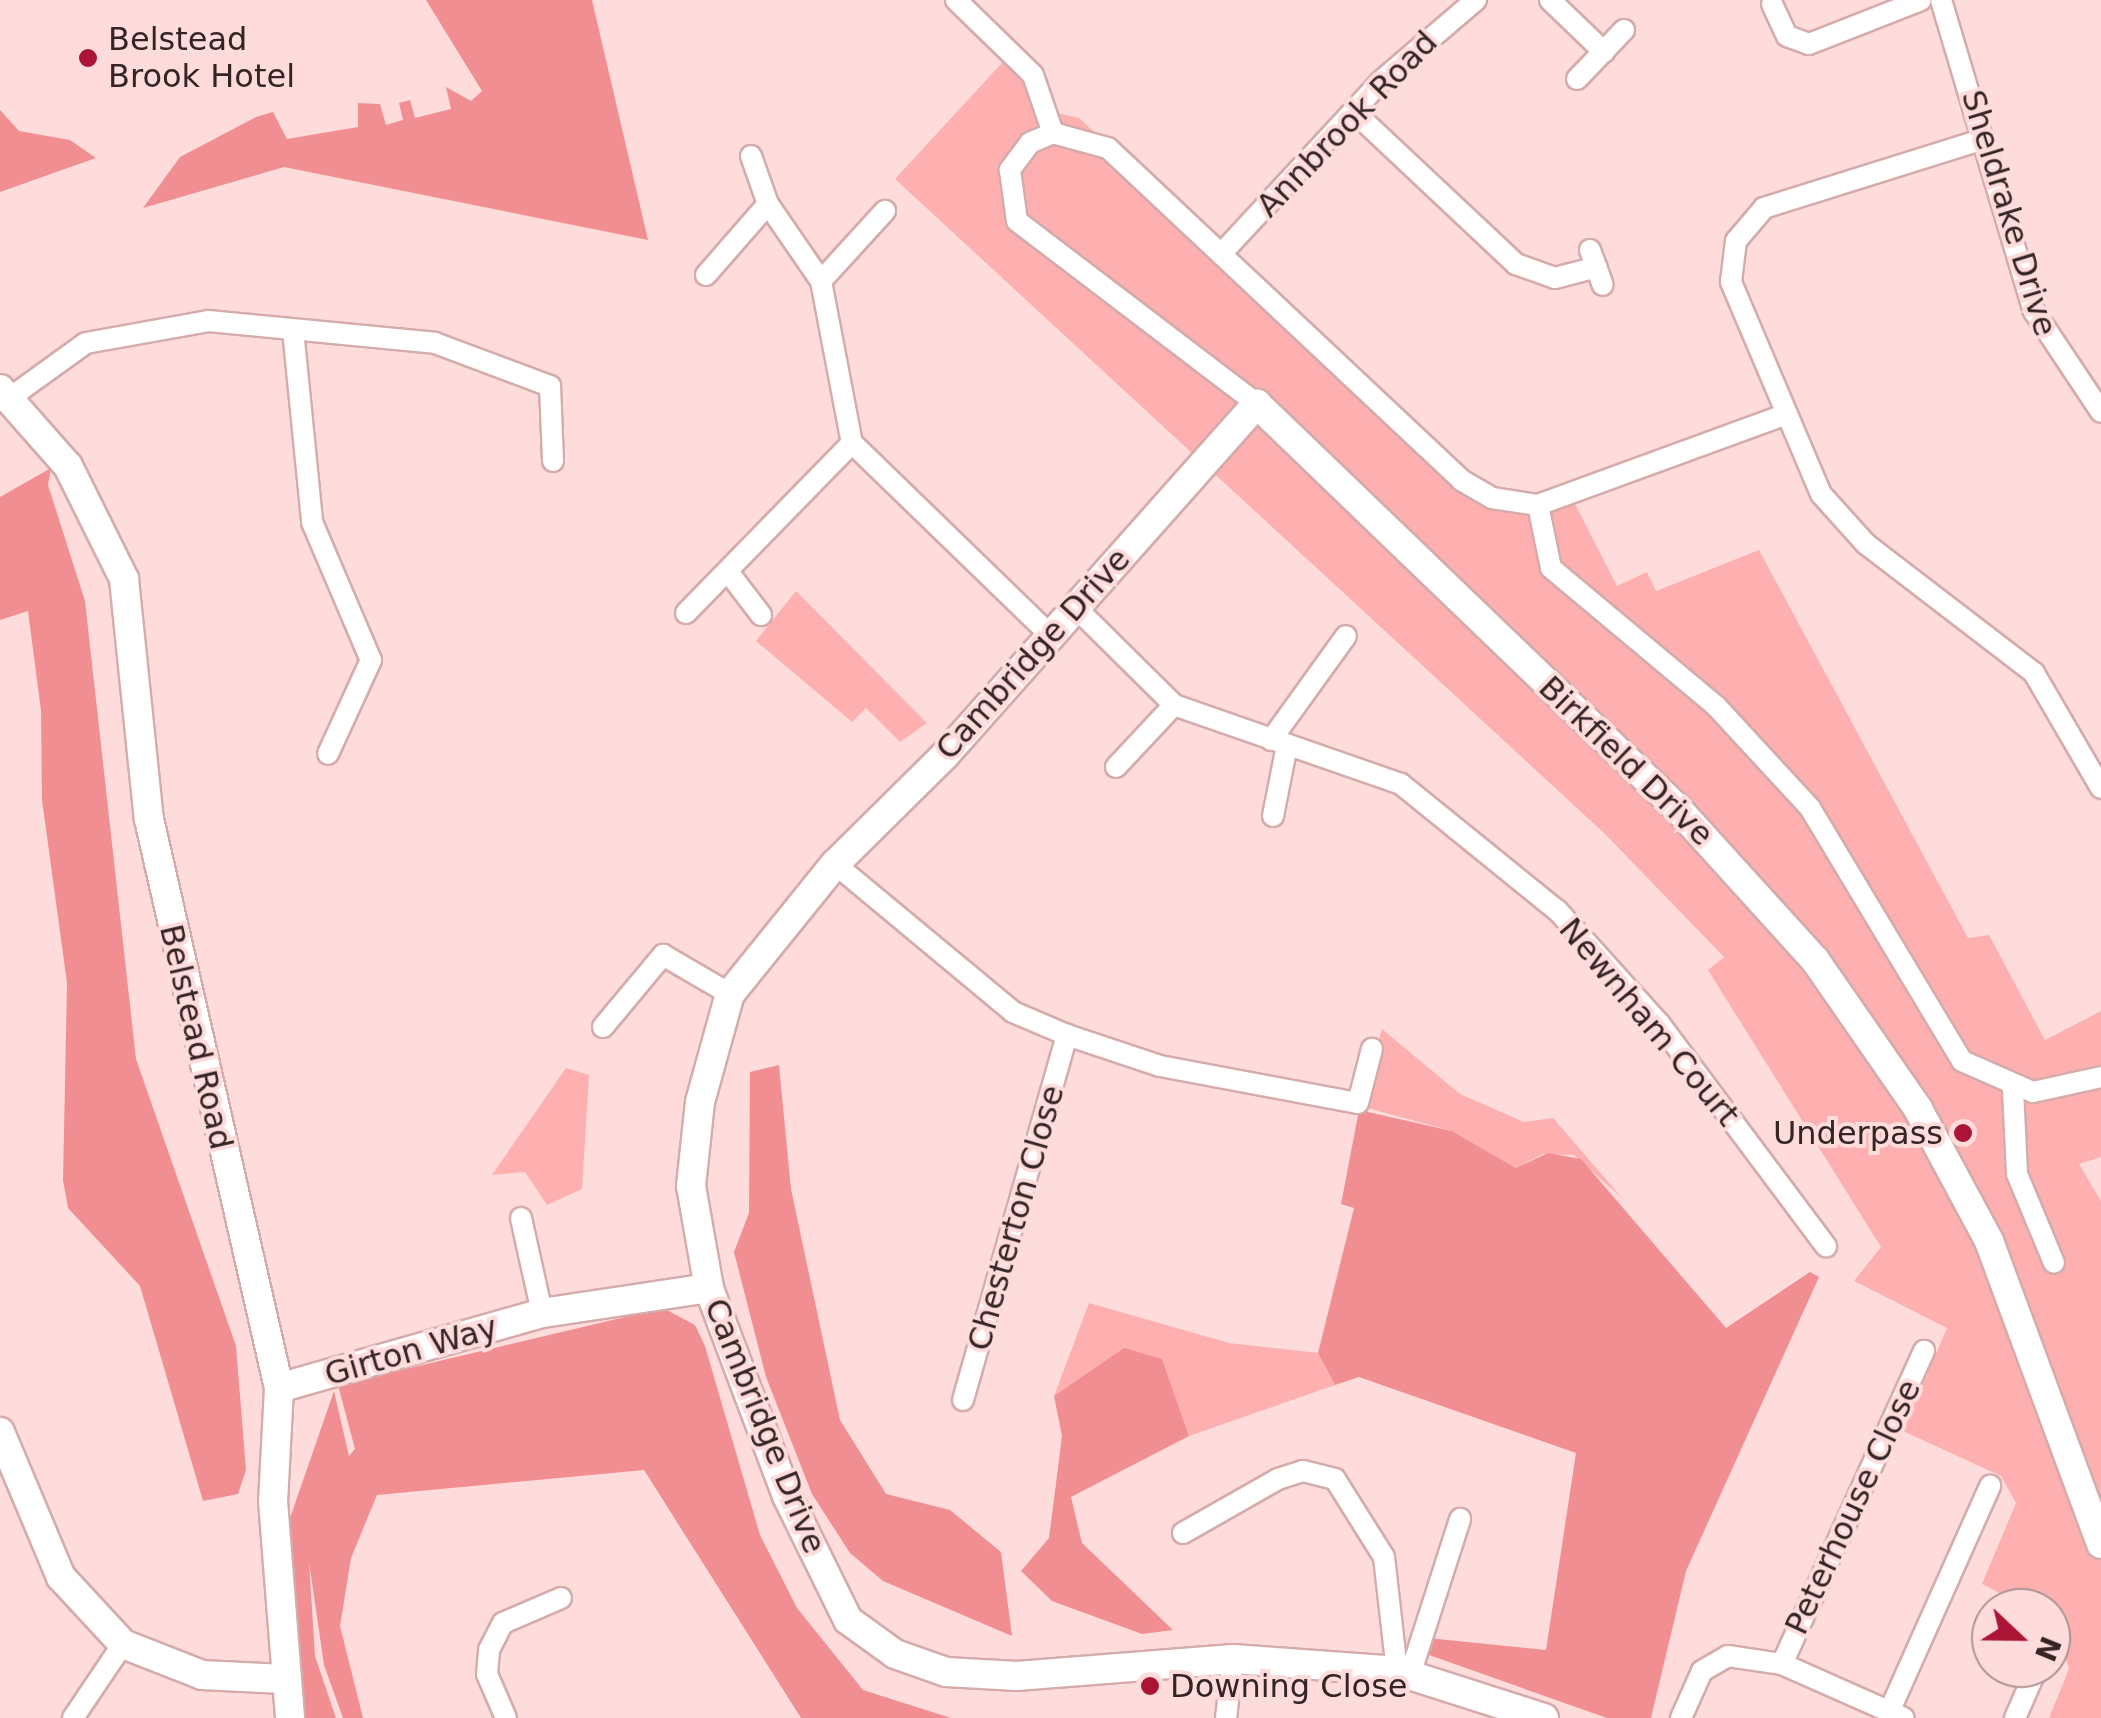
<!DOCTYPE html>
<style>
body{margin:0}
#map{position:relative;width:2101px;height:1718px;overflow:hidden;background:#fedcdc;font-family:"DejaVu Sans",sans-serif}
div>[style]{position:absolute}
.green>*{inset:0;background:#feb0b1}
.forest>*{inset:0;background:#f18e92}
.roads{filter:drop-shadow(2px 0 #d5abab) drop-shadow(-2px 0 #d5abab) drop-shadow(0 2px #d5abab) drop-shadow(0 -2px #d5abab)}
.street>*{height:20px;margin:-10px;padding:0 10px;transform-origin:10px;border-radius:10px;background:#fff}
.secondary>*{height:28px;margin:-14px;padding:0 14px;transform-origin:14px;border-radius:14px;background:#fff}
.dots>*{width:28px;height:28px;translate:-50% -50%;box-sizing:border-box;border:5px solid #fedcdc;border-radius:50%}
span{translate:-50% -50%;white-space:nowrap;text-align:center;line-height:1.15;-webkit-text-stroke:8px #fedcdc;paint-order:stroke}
.poi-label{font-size:32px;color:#342424}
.left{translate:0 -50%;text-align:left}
.right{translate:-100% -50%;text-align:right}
.street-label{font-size:32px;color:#342424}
.north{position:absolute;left:1971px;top:1588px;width:100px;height:100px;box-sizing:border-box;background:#fedcdc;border:2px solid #ad9292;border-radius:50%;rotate:112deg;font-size:28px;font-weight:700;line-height:40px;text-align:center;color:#342424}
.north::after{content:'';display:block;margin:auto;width:35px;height:45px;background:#ab1434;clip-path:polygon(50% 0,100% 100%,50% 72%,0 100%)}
</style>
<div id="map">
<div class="green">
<div style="clip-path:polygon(1012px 52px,1048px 111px,1079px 118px,1481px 493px,1571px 496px,1617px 586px,1647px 572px,1656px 591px,1759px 550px,1968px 938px,1989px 935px,2045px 1040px,2101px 1011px,2101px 1157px,2079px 1164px,2101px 1201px,2101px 1718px,2049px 1718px,2069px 1669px,2051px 1608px,2029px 1608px,1982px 1584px,2016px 1503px,2001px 1476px,1903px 1431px,1947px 1328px,1854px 1281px,1881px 1247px,1708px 970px,1724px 957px,1605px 834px,895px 179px)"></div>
<div style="clip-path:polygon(796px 591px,927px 723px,900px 742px,866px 708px,852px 722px,756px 641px)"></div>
<div style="clip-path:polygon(1382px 1029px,1460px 1094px,1524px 1122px,1553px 1118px,1623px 1199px,1574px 1155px,1543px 1154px,1516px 1168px,1452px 1131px,1360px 1106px)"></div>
<div style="clip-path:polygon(566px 1068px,589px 1075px,582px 1189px,547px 1205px,525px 1172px,492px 1175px)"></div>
<div style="clip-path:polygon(1089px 1303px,1229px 1343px,1318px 1353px,1335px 1385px,1189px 1436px,1162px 1359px,1054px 1396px)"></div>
</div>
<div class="forest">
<div style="clip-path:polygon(426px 0,592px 0,648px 240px,284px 167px,143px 208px,180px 157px,256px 117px,273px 112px,287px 139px,358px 127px,358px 103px,380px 104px,386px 125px,403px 120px,399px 103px,410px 100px,415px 118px,451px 109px,446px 87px,471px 101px,482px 91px)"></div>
<div style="clip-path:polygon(0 110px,19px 131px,70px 140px,96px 158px,0 192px)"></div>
<div style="clip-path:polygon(51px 468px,48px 485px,85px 601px,136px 1059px,236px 1346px,246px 1470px,238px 1494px,203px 1501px,140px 1286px,68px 1208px,63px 1180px,67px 983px,42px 800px,41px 711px,28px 611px,0 620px,0 497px)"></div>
<div style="clip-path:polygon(779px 1065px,791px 1189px,840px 1420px,886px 1494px,950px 1510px,1001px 1552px,1012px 1636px,883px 1581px,850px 1553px,812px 1494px,766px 1377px,734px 1252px,749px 1213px,750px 1072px)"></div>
<div style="clip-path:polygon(1359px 1110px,1452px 1131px,1516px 1168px,1548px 1153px,1581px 1159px,1726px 1328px,1810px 1272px,1819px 1277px,1686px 1571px,1651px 1718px,1607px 1718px,1412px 1649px,1418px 1637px,1546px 1650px,1576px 1453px,1359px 1377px,1335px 1385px,1318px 1353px,1354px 1208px,1341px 1204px)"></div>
<div style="clip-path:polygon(663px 1308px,695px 1325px,705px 1346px,760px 1535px,797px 1608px,863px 1690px,951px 1718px,801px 1718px,644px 1470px,377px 1495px,351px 1558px,340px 1626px,363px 1718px,343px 1718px,324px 1665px,309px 1562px,315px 1656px,336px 1718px,288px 1718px,271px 1573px,334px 1391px,349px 1456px,355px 1449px,338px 1385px)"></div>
<div style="clip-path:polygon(1124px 1348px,1162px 1359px,1189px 1436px,1071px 1497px,1082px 1543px,1173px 1630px,1142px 1634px,1052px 1601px,1021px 1571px,1049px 1538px,1062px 1436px,1054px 1396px)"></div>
</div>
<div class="roads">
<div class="street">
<div style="left:956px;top:0;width:107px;rotate:44.2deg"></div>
<div style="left:1033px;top:75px;width:61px;rotate:71deg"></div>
<div style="left:1053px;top:133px;width:57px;rotate:15.3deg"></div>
<div style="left:1108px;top:148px;width:485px;rotate:43.2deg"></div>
<div style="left:1461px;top:480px;width:36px;rotate:30deg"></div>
<div style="left:1492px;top:498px;width:47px;rotate:8.7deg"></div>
<div style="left:1538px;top:505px;width:64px;rotate:78.3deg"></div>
<div style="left:1551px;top:568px;width:215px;rotate:39.9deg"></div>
<div style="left:1716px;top:706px;width:139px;rotate:47.3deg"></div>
<div style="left:1810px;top:808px;width:295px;rotate:59deg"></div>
<div style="left:1962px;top:1061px;width:77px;rotate:23.6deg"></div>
<div style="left:2033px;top:1092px;width:70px;rotate:-12.4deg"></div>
<div style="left:1550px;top:0;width:75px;rotate:43.9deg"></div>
<div style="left:1941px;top:0;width:325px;rotate:73.4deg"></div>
<div style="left:2034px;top:311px;width:121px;rotate:56.4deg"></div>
<div style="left:1772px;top:4px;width:35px;rotate:65deg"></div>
<div style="left:1787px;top:36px;width:23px;rotate:20deg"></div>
<div style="left:1809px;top:44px;width:120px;rotate:-21.4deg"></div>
<div style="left:1577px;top:79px;width:68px;rotate:-46.2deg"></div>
<div style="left:1353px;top:111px;width:224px;rotate:43.2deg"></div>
<div style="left:1516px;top:264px;width:41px;rotate:19.7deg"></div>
<div style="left:1555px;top:278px;width:43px;rotate:-14.7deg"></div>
<div style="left:1053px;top:133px;width:25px;rotate:157deg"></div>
<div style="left:1030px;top:143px;width:34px;rotate:127deg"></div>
<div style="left:1010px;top:170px;width:51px;rotate:82.2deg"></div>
<div style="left:1017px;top:221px;width:302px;rotate:37.3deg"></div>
<div style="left:1984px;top:139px;width:231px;rotate:162.6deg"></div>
<div style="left:1764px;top:208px;width:43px;rotate:130.3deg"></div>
<div style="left:1736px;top:241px;width:41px;rotate:97deg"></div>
<div style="left:1731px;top:282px;width:230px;rotate:67deg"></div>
<div style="left:1821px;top:494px;width:67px;rotate:48deg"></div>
<div style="left:1866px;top:544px;width:212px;rotate:37.5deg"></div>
<div style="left:2034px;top:673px;width:133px;rotate:59.8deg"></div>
<div style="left:751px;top:156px;width:51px;rotate:70.5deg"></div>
<div style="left:768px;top:204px;width:93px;rotate:55.5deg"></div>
<div style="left:821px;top:281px;width:165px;rotate:79.2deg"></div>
<div style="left:852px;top:443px;width:274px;rotate:44.1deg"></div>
<div style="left:1590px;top:250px;width:37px;rotate:70deg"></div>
<div style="left:1222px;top:253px;width:234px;rotate:-47.2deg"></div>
<div style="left:1381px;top:81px;width:125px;rotate:-40.5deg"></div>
<div style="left:706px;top:275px;width:94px;rotate:-48.9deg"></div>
<div style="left:821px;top:281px;width:95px;rotate:-47.6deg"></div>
<div style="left:293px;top:330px;width:193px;rotate:84.3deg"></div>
<div style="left:312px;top:522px;width:150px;rotate:66.9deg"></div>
<div style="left:371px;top:660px;width:103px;rotate:114.6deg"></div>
<div style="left:11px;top:397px;width:92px;rotate:-35.8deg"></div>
<div style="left:86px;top:343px;width:124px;rotate:-10.2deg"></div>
<div style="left:208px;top:321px;width:228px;rotate:5.5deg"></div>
<div style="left:435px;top:343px;width:123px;rotate:20.5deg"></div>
<div style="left:550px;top:386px;width:75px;rotate:87.7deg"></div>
<div style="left:1538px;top:505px;width:262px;rotate:-20.1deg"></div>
<div style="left:729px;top:573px;width:53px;rotate:52.7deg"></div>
<div style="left:1074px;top:606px;width:141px;rotate:44.7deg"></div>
<div style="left:1174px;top:705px;width:240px;rotate:19.2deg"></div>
<div style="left:1401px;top:784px;width:202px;rotate:39deg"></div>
<div style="left:1558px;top:911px;width:151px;rotate:48deg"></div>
<div style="left:1659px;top:1023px;width:279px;rotate:53.2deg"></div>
<div style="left:686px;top:613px;width:238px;rotate:-45.7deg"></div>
<div style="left:1271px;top:740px;width:128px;rotate:-54.2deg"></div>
<div style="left:1116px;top:767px;width:85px;rotate:-46.9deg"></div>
<div style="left:1273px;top:816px;width:72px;rotate:-78.8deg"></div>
<div style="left:835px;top:864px;width:231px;rotate:39.7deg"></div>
<div style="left:1013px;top:1012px;width:59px;rotate:23.1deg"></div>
<div style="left:1067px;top:1035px;width:98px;rotate:18.4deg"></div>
<div style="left:1160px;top:1066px;width:201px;rotate:10.6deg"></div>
<div style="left:1358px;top:1103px;width:56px;rotate:-75.5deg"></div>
<div style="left:603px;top:1027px;width:94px;rotate:-50.2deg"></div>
<div style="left:663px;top:955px;width:78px;rotate:30.2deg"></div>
<div style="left:2013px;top:1089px;width:85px;rotate:87.3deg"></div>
<div style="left:2017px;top:1174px;width:96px;rotate:67.4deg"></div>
<div style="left:521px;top:1218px;width:97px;rotate:77.5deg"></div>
<div style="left:963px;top:1400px;width:380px;rotate:-74.1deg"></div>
<div style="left:1183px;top:1533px;width:109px;rotate:-29.6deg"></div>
<div style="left:1278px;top:1479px;width:26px;rotate:-18deg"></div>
<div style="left:1303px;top:1471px;width:33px;rotate:14deg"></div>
<div style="left:1335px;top:1479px;width:92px;rotate:57.9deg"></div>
<div style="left:1384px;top:1557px;width:115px;rotate:83.5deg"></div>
<div style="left:2051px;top:1636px;width:12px;rotate:-66deg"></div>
<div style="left:1782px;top:1664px;width:133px;rotate:23.9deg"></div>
<div style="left:1410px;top:1675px;width:164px;rotate:-72.2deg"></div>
<div style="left:1889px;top:1712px;width:248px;rotate:-65.9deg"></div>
<div style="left:73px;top:1718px;width:89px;rotate:-56deg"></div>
<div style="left:506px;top:1718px;width:48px;rotate:-113.4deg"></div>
<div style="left:487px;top:1674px;width:24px;rotate:-85deg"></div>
<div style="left:489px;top:1650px;width:30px;rotate:-63deg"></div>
<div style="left:503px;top:1623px;width:63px;rotate:-23.3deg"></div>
<div style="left:1226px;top:1718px;width:59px;rotate:-83.2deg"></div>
<div style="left:1681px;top:1718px;width:51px;rotate:-65.9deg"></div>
<div style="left:1702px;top:1671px;width:30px;rotate:-30deg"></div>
<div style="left:1728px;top:1656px;width:55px;rotate:8.4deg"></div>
<div style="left:1782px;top:1664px;width:344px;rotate:-65.6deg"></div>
<div style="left:2015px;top:1718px;width:55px;rotate:-66.3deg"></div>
</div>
<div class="secondary">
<div style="left:0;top:389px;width:103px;rotate:48.6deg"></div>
<div style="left:68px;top:466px;width:126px;rotate:63.6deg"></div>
<div style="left:124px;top:579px;width:241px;rotate:84.1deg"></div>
<div style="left:149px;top:819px;width:584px;rotate:77.13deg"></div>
<div style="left:279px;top:1388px;width:113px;rotate:93deg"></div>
<div style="left:273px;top:1501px;width:218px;rotate:85.5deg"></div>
<div style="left:279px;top:1388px;width:273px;rotate:-15.9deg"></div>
<div style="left:542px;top:1313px;width:169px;rotate:-8.5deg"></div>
<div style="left:0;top:1432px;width:157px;rotate:67.2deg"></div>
<div style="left:61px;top:1577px;width:91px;rotate:47.2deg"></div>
<div style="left:123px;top:1644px;width:85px;rotate:21.4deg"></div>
<div style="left:202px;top:1675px;width:82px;rotate:2.8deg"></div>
<div style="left:1544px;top:1718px;width:154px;rotate:-162.3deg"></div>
<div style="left:1397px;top:1671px;width:164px;rotate:-175.8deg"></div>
<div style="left:1233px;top:1659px;width:217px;rotate:175.5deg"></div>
<div style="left:1017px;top:1676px;width:71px;rotate:-176.8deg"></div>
<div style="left:946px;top:1672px;width:54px;rotate:-160.6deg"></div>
<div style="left:895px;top:1654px;width:58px;rotate:-144.1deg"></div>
<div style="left:848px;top:1620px;width:138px;rotate:-116.2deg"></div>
<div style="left:787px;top:1496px;width:222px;rotate:-110.6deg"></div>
<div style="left:709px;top:1288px;width:104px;rotate:-100deg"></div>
<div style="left:691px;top:1186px;width:84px;rotate:-83.9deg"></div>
<div style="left:700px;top:1102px;width:112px;rotate:-74.5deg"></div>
<div style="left:730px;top:994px;width:167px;rotate:-51.1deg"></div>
<div style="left:835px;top:864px;width:155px;rotate:-44.7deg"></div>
<div style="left:945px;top:755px;width:470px;rotate:-48.4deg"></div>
<div style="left:1257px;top:404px;width:584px;rotate:43.89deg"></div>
<div style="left:1678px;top:809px;width:204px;rotate:47.8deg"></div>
<div style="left:1815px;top:960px;width:181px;rotate:55.3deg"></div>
<div style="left:1918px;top:1109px;width:150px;rotate:61.7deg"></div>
<div style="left:1989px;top:1241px;width:323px;rotate:69.7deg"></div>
</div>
</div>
<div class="dots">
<div style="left:88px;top:58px;background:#ab1434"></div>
<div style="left:1963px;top:1133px;background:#ab1434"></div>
<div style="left:1150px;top:1686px;background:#ab1434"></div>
</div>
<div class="poi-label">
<span class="left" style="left:108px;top:58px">Belstead<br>Brook Hotel</span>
<span class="right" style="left:1943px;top:1133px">Underpass</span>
<span class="left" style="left:1170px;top:1686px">Downing Close</span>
</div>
<div class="street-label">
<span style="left:1347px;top:124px;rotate:-46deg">Annbrook Road</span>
<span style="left:2009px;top:213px;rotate:73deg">Sheldrake Drive</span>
<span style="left:1033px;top:654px;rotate:-48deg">Cambridge Drive</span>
<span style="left:1626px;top:761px;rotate:44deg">Birkfield Drive</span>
<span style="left:1649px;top:1022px;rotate:50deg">Newnham Court</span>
<span style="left:196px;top:1037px;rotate:77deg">Belstead Road</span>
<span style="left:1016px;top:1218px;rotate:-74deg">Chesterton Close</span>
<span style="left:411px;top:1351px;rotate:-16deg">Girton Way</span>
<span style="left:765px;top:1426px;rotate:68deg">Cambridge Drive</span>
<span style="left:1853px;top:1507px;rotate:-65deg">Peterhouse Close</span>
</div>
<div class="north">N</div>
</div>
